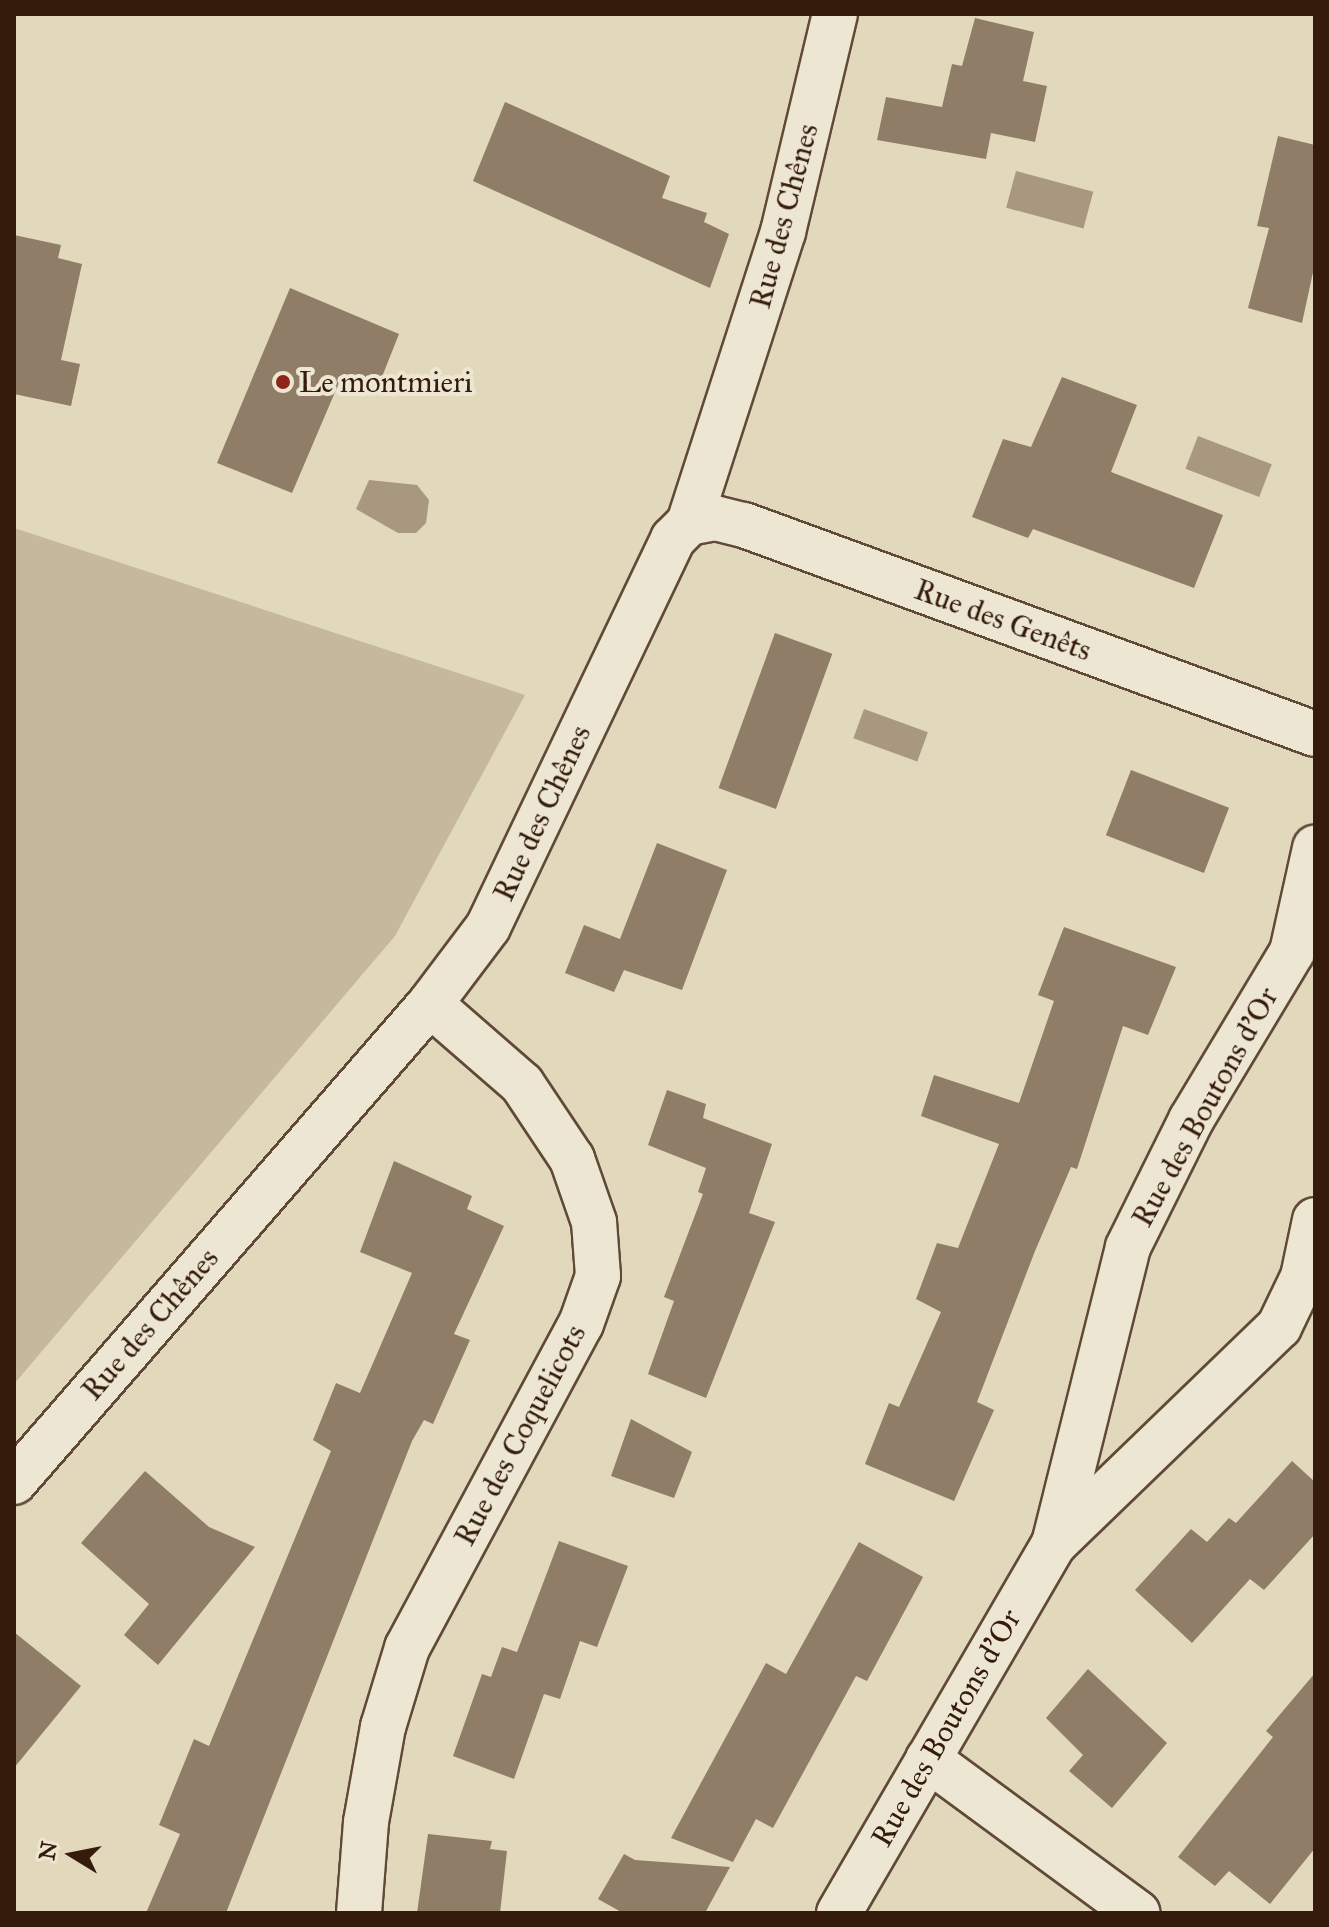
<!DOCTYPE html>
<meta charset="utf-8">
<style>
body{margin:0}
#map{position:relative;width:1329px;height:1927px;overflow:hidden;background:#e2d8bb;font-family:"IM FELL Great Primer",serif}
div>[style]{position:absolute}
.green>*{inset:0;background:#c5b89d}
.water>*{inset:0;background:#a7987f;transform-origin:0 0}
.building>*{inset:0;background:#8f7d67;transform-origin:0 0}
.roads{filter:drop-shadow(2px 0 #604a37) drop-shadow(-2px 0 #604a37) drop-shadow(0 2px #604a37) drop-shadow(0 -2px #604a37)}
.minor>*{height:44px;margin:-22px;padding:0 22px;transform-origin:22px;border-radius:22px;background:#ece6d3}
.dots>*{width:22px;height:22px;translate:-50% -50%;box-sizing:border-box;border:4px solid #ece6d3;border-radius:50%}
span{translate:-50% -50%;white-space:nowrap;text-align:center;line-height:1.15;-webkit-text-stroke:8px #ece6d3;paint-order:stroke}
.street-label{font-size:30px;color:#351b0b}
.poi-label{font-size:30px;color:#351b0b}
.left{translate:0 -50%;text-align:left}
.frame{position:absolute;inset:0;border:16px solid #351b0b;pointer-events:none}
.north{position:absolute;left:32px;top:1815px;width:80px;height:80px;-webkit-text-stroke:6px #ece6d3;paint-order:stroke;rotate:280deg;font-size:22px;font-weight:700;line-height:32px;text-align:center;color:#351b0b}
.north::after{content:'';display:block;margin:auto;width:28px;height:36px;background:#351b0b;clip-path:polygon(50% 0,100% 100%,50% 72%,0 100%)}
</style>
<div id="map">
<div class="green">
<div style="clip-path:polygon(14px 528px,525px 695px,395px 936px,14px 1384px)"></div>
</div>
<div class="water">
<div style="left:1016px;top:171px;width:80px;height:38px;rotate:15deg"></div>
<div style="left:1198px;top:436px;width:79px;height:35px;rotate:21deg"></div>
<div style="clip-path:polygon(369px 480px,417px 485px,429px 500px,426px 523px,416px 533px,398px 533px,356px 509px)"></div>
<div style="left:864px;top:709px;width:68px;height:31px;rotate:20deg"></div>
</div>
<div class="building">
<div style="clip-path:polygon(975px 18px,1034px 32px,1023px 81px,1047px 86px,1035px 142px,991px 133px,986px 159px,877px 140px,886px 97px,942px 107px,952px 64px,962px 66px)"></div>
<div style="clip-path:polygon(505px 102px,670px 176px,662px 198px,707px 213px,704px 222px,729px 234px,710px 288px,473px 181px)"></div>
<div style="clip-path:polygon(1278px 136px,1315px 145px,1315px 263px,1302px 323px,1248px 308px,1269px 228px,1257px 226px)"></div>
<div style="clip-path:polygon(14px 235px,61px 245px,58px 258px,82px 264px,61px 360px,80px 364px,71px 406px,14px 394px)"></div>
<div style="clip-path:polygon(290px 288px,399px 334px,376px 392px,341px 378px,292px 493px,217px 463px)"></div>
<div style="clip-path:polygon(1062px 377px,1137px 405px,1111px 472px,1223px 515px,1194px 588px,1033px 529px,1028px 538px,972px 517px,1003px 439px,1031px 447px)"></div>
<div style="left:775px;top:633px;width:61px;height:165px;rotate:20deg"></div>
<div style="left:1131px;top:770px;width:105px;height:70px;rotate:21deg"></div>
<div style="clip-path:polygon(657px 843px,727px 870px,682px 990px,624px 970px,614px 992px,565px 973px,584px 925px,620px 939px)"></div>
<div style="clip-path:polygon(1064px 927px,1176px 967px,1148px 1035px,1123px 1026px,1077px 1169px,1071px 1167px,1035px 1251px,977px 1402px,994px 1410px,954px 1501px,865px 1464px,889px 1403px,899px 1407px,941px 1312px,916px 1299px,937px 1243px,958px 1248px,999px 1144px,921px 1116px,934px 1075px,1019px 1103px,1054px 1001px,1038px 995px)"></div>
<div style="clip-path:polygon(667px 1090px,706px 1104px,703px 1118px,772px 1144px,749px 1213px,775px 1222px,706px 1398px,648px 1374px,674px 1301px,664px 1297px,703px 1194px,698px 1192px,706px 1168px,648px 1145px)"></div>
<div style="clip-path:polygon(394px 1161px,472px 1196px,467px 1209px,504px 1226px,454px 1334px,470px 1340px,433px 1424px,424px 1420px,412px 1441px,226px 1913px,146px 1913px,180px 1834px,159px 1825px,194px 1739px,209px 1746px,331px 1451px,313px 1440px,336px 1383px,360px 1393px,412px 1273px,360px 1252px)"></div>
<div style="clip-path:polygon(631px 1419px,692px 1452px,674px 1498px,611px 1476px)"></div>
<div style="clip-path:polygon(1292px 1461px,1315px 1482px,1315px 1534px,1264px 1590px,1250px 1579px,1192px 1643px,1135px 1590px,1191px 1529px,1207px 1542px,1229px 1518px,1236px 1523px)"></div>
<div style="clip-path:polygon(145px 1471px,209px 1527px,255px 1547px,158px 1665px,124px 1635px,149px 1604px,81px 1543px)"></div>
<div style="clip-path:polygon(559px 1541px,628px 1566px,597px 1647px,580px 1641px,560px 1699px,544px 1694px,514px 1779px,453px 1756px,482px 1674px,491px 1677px,502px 1647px,517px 1652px)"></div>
<div style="clip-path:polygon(859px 1542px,923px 1577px,867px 1681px,856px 1676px,773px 1828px,756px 1819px,733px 1862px,671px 1838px,766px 1663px,786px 1674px)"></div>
<div style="clip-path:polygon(14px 1632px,81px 1686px,14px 1768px)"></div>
<div style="clip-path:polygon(1088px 1669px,1167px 1743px,1112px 1808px,1069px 1771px,1083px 1755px,1046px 1718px)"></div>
<div style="clip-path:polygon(1315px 1673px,1315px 1848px,1270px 1904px,1229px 1871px,1215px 1886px,1178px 1857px,1273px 1737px,1266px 1731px)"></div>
<div style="clip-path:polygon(428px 1834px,492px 1841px,490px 1849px,507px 1851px,500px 1913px,417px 1913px)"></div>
<div style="clip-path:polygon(624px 1854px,635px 1860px,730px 1867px,705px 1913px,623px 1913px,598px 1899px)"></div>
</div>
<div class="roads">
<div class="minor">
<div style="left:689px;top:523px;width:26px;rotate:-11deg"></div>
<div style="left:715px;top:518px;width:30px;rotate:14deg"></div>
<div style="left:744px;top:525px;width:608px;rotate:20.1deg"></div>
<div style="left:14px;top:1482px;width:634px;rotate:-48.97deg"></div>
<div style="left:430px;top:1004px;width:96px;rotate:-53deg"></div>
<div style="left:488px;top:927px;width:430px;rotate:-64.5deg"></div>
<div style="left:673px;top:539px;width:23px;rotate:-45deg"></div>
<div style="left:689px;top:523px;width:306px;rotate:-72.1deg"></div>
<div style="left:783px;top:232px;width:224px;rotate:-76.6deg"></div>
<div style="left:1054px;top:1544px;width:306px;rotate:-76deg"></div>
<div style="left:1128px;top:1247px;width:142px;rotate:-63.6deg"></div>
<div style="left:1191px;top:1120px;width:196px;rotate:-59deg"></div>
<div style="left:1292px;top:952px;width:107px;rotate:-77.5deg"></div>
<div style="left:928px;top:1759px;width:260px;rotate:36.3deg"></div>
<div style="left:359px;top:1913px;width:91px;rotate:-85.6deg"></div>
<div style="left:366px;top:1822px;width:97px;rotate:-79.9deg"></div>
<div style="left:383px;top:1727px;width:83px;rotate:-73.1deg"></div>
<div style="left:407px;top:1648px;width:368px;rotate:-61.8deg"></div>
<div style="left:581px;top:1324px;width:51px;rotate:-70.5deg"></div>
<div style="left:598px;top:1276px;width:54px;rotate:-94.2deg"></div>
<div style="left:594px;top:1222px;width:67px;rotate:-109.2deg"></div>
<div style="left:572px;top:1159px;width:90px;rotate:-123.7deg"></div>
<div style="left:522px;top:1084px;width:122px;rotate:-139deg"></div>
<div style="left:839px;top:1913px;width:427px;rotate:-59.8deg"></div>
<div style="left:1054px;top:1544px;width:313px;rotate:-44deg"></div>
<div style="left:1279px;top:1327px;width:55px;rotate:-64.4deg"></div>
<div style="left:1303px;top:1277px;width:58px;rotate:-78.1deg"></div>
</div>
</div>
<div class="dots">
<div style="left:283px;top:382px;background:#8f2418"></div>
</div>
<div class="street-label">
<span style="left:784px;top:216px;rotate:-75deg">Rue des Chênes</span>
<span style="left:1003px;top:620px;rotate:20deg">Rue des Genêts</span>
<span style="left:542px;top:813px;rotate:-65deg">Rue des Chênes</span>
<span style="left:1205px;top:1107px;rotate:-61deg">Rue des Boutons d'Or</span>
<span style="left:150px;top:1324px;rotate:-49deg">Rue des Chênes</span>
<span style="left:520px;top:1435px;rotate:-62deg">Rue des Coquelicots</span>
<span style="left:946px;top:1728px;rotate:-60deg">Rue des Boutons d'Or</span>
</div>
<div class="poi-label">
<span class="left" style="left:299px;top:382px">Le montmieri</span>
</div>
<div class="frame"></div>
<div class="north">N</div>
</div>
